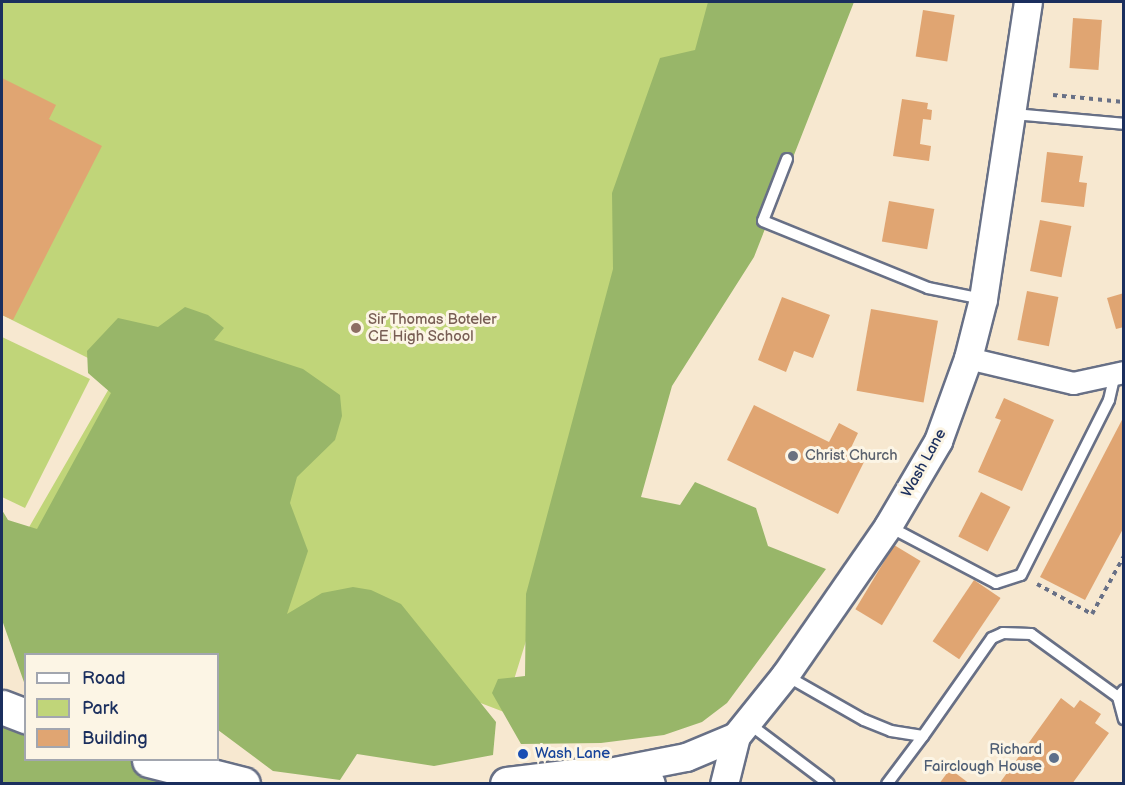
<!DOCTYPE html>
<style>
body{margin:0}
#map{position:relative;width:1125px;height:785px;overflow:hidden;background:#f7e8d0;font-family:"Balsamiq Sans",sans-serif}
div>[style]{position:absolute}
.green>*{inset:0;background:#c0d579}
.forest>*{inset:0;background:#98b669}
.building>*{inset:0;background:#e0a572;transform-origin:0 0}
.path>*{height:4px;margin-top:-2px;transform-origin:0;background:repeating-linear-gradient(90deg,#687086 0 4.5px,transparent 0 9px)}
.roads{filter:drop-shadow(2px 0 #687086) drop-shadow(-2px 0 #687086) drop-shadow(0 2px #687086) drop-shadow(0 -2px #687086)}
.service>*{height:10px;margin:-5px;padding:0 5px;transform-origin:5px;border-radius:5px;background:#fff}
.minor>*{height:21px;margin:-10.5px;padding:0 10.5px;transform-origin:10.5px;border-radius:10.5px;background:#fff}
.tertiary>*{height:27px;margin:-13.5px;padding:0 13.5px;transform-origin:13.5px;border-radius:13.5px;background:#fff}
.trunk>*{height:33px;margin:-16.5px;padding:0 16.5px;transform-origin:16.5px;border-radius:16.5px;background:#fff}
.dots>*{width:16px;height:16px;translate:-50% -50%;box-sizing:border-box;border:3px solid #fcf5e5;border-radius:50%}
span{translate:-50% -50%;white-space:nowrap;text-align:center;line-height:1.15;-webkit-text-stroke:6px #fcf5e5;paint-order:stroke}
.education-label{font-size:15px;color:#785e54}
.left{translate:0 -50%;text-align:left}
.worship-label{font-size:15px;color:#5b616d}
.street-label{font-size:15px;color:#1b2f5e}
.service-label{font-size:15px;color:#4e5e75}
.right{translate:-100% -50%;text-align:right}
.transit-label{font-size:15px;color:#164399}
.frame{position:absolute;inset:0;border:3px solid #1b2f5e;pointer-events:none}
.legend{position:absolute;left:24px;top:653px;width:195px;height:108px;box-sizing:border-box;background:#fcf5e5;border:2px solid #a2a6af;margin:0;padding:8px 10px;list-style:none;font-size:18px;color:#1b2f5e}
.legend li{display:flex;align-items:center;gap:12px;height:30px}
.legend b{width:30px;border:2px solid #a2a6af}
</style>
<div id="map">
<div class="green">
<div style="clip-path:polygon(2px 2px,724px 2px,504px 712px,28px 529px,118px 373px,2px 315px)"></div>
<div style="clip-path:polygon(2px 337px,90px 379px,25px 508px,2px 497px)"></div>
</div>
<div class="forest">
<div style="clip-path:polygon(708px 2px,854px 2px,754px 257px,672px 386px,641px 497px,680px 505px,695px 482px,756px 508px,768px 546px,826px 569px,727px 703px,702px 722px,664px 735px,601px 743px,521px 744px,492px 693px,498px 679px,525px 676px,526px 594px,613px 269px,612px 193px,660px 58px,695px 50px)"></div>
<div style="clip-path:polygon(185px 307px,208px 315px,224px 328px,214px 340px,303px 369px,340px 395px,342px 416px,335px 440px,297px 477px,290px 503px,308px 551px,287px 614px,322px 593px,353px 587px,371px 590px,401px 604px,496px 722px,493px 755px,434px 766px,357px 754px,340px 780px,273px 771px,218px 730px,218px 654px,26px 654px,25px 685px,2px 620px,2px 510px,8px 520px,37px 529px,111px 393px,88px 373px,87px 351px,118px 318px,158px 327px)"></div>
<div style="clip-path:polygon(2px 702px,25px 712px,26px 760px,149px 760px,210px 784px,2px 783px)"></div>
</div>
<div class="building">
<div style="left:923px;top:10px;width:32px;height:47px;rotate:9deg"></div>
<div style="left:1073px;top:18px;width:29px;height:50px;rotate:4deg"></div>
<div style="clip-path:polygon(2px 78px,56px 105px,49px 119px,102px 146px,13px 320px,2px 315px)"></div>
<div style="clip-path:polygon(902px 99px,928px 103px,927px 109px,932px 110px,931px 120px,923px 119px,920px 144px,931px 146px,929px 161px,893px 156px)"></div>
<div style="clip-path:polygon(1047px 152px,1083px 156px,1079px 182px,1087px 183px,1084px 207px,1041px 202px)"></div>
<div style="left:889px;top:201px;width:46px;height:41px;rotate:10deg"></div>
<div style="left:1040px;top:220px;width:32px;height:52px;rotate:11deg"></div>
<div style="left:1027px;top:291px;width:32px;height:50px;rotate:11deg"></div>
<div style="clip-path:polygon(1124px 293px,1124px 327px,1116px 329px,1107px 298px)"></div>
<div style="clip-path:polygon(782px 297px,830px 315px,813px 358px,794px 351px,786px 372px,758px 360px)"></div>
<div style="left:871px;top:309px;width:68px;height:83px;rotate:10deg"></div>
<div style="clip-path:polygon(1004px 398px,1054px 420px,1022px 491px,978px 472px,1001px 420px,995px 418px)"></div>
<div style="clip-path:polygon(754px 405px,829px 442px,839px 423px,858px 433px,849px 452px,865px 460px,838px 514px,727px 460px)"></div>
<div style="clip-path:polygon(1124px 416px,1124px 527px,1085px 600px,1040px 577px)"></div>
<div style="left:981px;top:492px;width:33px;height:50px;rotate:27deg"></div>
<div style="left:894px;top:545px;width:31px;height:75px;rotate:31deg"></div>
<div style="left:974px;top:580px;width:32px;height:74px;rotate:34deg"></div>
<div style="clip-path:polygon(1061px 698px,1074px 708px,1080px 700px,1101px 714px,1095px 723px,1109px 733px,1072px 784px,999px 784px)"></div>
<div style="clip-path:polygon(950px 769px,970px 784px,939px 784px)"></div>
</div>
<div class="path">
<div style="left:1053px;top:95px;width:71px;rotate:5.6deg"></div>
<div style="left:1037px;top:584px;width:63px;rotate:28.6deg"></div>
<div style="left:1092px;top:614px;width:66px;rotate:-61.1deg"></div>
</div>
<div class="roads">
<div class="service">
<div style="left:1013px;top:114px;width:111px;rotate:5.1deg"></div>
<div style="left:787px;top:159px;width:66px;rotate:111.2deg"></div>
<div style="left:763px;top:221px;width:178px;rotate:22.1deg"></div>
<div style="left:928px;top:288px;width:55px;rotate:11.5deg"></div>
<div style="left:888px;top:526px;width:122px;rotate:27.8deg"></div>
<div style="left:996px;top:583px;width:26px;rotate:-18deg"></div>
<div style="left:1021px;top:575px;width:196px;rotate:-63.3deg"></div>
<div style="left:1109px;top:400px;width:27px;rotate:-77deg"></div>
<div style="left:785px;top:675px;width:91px;rotate:29.7deg"></div>
<div style="left:864px;top:720px;width:29px;rotate:22deg"></div>
<div style="left:891px;top:731px;width:32px;rotate:9deg"></div>
<div style="left:923px;top:736px;width:120px;rotate:-54.9deg"></div>
<div style="left:992px;top:638px;width:12px;rotate:-24deg"></div>
<div style="left:1003px;top:633px;width:28px;rotate:2deg"></div>
<div style="left:1031px;top:634px;width:107px;rotate:35.9deg"></div>
<div style="left:1118px;top:697px;width:9px;rotate:-49deg"></div>
<div style="left:1118px;top:697px;width:23px;rotate:75deg"></div>
<div style="left:748px;top:723px;width:101px;rotate:37deg"></div>
<div style="left:887px;top:784px;width:60px;rotate:-53.1deg"></div>
</div>
<div class="minor">
<div style="left:968px;top:358px;width:108px;rotate:13.4deg"></div>
<div style="left:1073px;top:383px;width:52px;rotate:-12.2deg"></div>
</div>
<div class="tertiary">
<div style="left:614px;top:771px;width:73px;rotate:-11deg"></div>
<div style="left:686px;top:757px;width:54px;rotate:-22.8deg"></div>
<div style="left:736px;top:736px;width:78px;rotate:-51.2deg"></div>
<div style="left:785px;top:675px;width:181px;rotate:-55.3deg"></div>
<div style="left:888px;top:526px;width:99px;rotate:-59.5deg"></div>
<div style="left:938px;top:441px;width:88px;rotate:-70.1deg"></div>
<div style="left:968px;top:358px;width:61px;rotate:-75.7deg"></div>
<div style="left:983px;top:299px;width:300px;rotate:-81.4deg"></div>
<div style="left:724px;top:784px;width:49px;rotate:-76deg"></div>
</div>
<div class="trunk">
<div style="left:2px;top:707px;width:26px;rotate:21deg"></div>
<div style="left:149px;top:760px;width:97px;rotate:14.3deg"></div>
<div style="left:507px;top:784px;width:92px;rotate:-6.9deg"></div>
<div style="left:598px;top:773px;width:51px;rotate:12.4deg"></div>
</div>
</div>
<div class="dots">
<div style="left:356px;top:328px;background:#8d6e63"></div>
<div style="left:793px;top:456px;background:#6b7280"></div>
<div style="left:523px;top:754px;background:#1a4fb4"></div>
<div style="left:1054px;top:758px;background:#5c6f8a"></div>
</div>
<div class="education-label">
<span class="left" style="left:368px;top:328px">Sir Thomas Boteler<br>CE High School</span>
</div>
<div class="worship-label">
<span class="left" style="left:805px;top:456px">Christ Church</span>
</div>
<div class="street-label">
<span style="left:924px;top:463px;rotate:-61deg">Wash Lane</span>
</div>
<div class="service-label">
<span class="right" style="left:1042px;top:758px">Richard<br>Fairclough House</span>
</div>
<div class="transit-label">
<span class="left" style="left:535px;top:754px">Wash Lane</span>
</div>
<div class="frame"></div>
<ul class="legend">
<li><b style="height:8px;background:#fff"></b>Road</li>
<li><b style="height:16px;background:#c0d579"></b>Park</li>
<li><b style="height:16px;background:#e0a572"></b>Building</li>
</ul>
</div>
